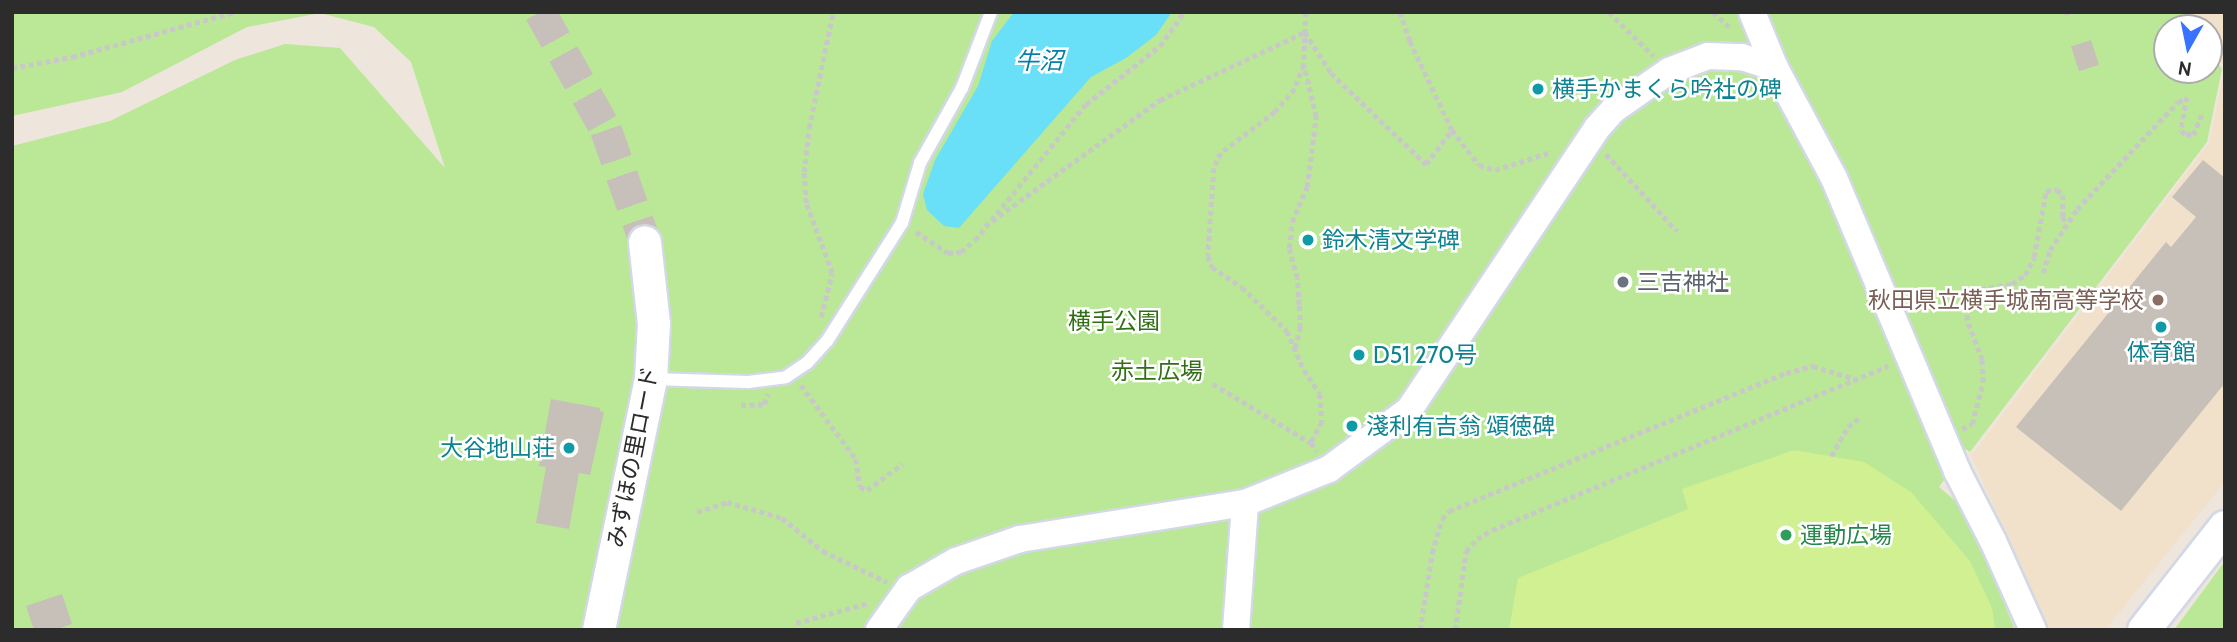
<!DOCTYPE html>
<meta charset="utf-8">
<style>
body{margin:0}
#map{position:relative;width:2237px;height:642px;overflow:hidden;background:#eee5dd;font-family:Cabin,"Noto Sans JP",sans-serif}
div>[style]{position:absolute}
.education>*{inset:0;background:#f1e1cb}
.green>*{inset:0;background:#bae896}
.pitch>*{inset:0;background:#d1f091}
.water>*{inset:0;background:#69e0f7}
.building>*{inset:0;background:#c6c0b8;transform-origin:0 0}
.tertiary-tunnel>*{height:32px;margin-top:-16px;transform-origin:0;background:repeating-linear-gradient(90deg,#c7c0ba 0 32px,transparent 0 48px)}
.path>*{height:4.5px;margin-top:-2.25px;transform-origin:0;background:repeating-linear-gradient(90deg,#c8c8c8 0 5px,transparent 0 8.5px)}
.roads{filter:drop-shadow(2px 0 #d2d8e5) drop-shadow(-2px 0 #d2d8e5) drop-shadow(0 2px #d2d8e5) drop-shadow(0 -2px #d2d8e5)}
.service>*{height:12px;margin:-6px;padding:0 6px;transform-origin:6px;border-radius:6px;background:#fff}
.minor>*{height:26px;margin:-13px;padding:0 13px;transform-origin:13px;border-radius:13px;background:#fff}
.tertiary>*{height:32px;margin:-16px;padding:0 16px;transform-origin:16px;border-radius:16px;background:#fff}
.dots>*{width:19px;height:19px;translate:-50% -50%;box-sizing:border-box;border:4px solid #fff;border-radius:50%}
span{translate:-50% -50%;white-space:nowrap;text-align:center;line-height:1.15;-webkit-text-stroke:5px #fff;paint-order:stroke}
.culture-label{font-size:23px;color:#0d838f}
.left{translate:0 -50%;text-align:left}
.right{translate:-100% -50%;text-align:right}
.worship-label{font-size:23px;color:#5b616d}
.education-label{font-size:23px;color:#785e54}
.park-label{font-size:23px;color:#316f15}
.street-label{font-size:23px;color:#2c2c2c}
.leisure-label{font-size:23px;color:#27864d}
.water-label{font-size:24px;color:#047fa7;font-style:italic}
.frame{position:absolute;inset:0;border:14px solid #2c2c2c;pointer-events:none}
.north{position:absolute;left:2153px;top:14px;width:70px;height:70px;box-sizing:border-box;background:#fff;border:2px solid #ababab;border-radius:50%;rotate:189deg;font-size:19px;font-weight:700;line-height:28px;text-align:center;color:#2c2c2c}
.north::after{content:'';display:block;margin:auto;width:24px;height:32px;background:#3972ff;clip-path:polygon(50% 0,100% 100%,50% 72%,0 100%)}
</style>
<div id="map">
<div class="education">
<div style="clip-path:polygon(2189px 12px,2225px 12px,2225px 482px,2105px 630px,2050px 630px,1971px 456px,2209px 143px,2225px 67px,2209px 43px,2209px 28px,2199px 28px)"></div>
</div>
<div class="green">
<div style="clip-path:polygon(12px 12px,2185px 12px,2193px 28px,2167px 28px,2167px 70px,2209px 70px,2209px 51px,2222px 69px,2207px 142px,1970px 452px,1966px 449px,1939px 487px,1965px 509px,2015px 630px,12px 630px,12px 146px,110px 121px,235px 60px,285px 44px,340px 48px,445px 168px,411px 62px,374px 27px,320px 13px,247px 27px,122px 92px,12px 116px)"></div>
<div style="clip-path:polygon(2225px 561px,2225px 630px,2174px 630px)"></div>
</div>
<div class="pitch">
<div style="clip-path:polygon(1794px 450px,1864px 462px,1911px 492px,1970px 561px,1992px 608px,1995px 630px,1509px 630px,1518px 578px,1688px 509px,1682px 489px)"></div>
</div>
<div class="water">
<div style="clip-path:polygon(1014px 12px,1172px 12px,1156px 35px,1126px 58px,1091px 77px,959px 228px,944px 226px,927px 210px,923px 194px,935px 160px,978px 86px,992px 41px)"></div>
</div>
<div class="building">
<div style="left:2091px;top:40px;width:26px;height:21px;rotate:72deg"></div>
<div style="left:1571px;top:75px;width:18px;height:18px;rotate:45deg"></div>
<div style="clip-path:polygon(2203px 160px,2225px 178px,2225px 383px,2121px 511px,2016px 427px,2166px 242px,2171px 247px,2196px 217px,2172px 197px)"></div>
<div style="clip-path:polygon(551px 399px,600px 408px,600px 411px,604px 412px,590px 475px,579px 473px,569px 529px,536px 523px,546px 467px,539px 466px)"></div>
<div style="clip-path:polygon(62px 594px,72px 624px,54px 630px,34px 630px,26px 606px)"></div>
</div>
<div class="tertiary-tunnel">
<div style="left:540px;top:12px;width:135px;rotate:60.8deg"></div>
<div style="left:606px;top:130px;width:119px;rotate:70.8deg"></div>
</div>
<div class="path">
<div style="left:1306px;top:12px;width:53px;rotate:92.2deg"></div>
<div style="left:1304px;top:65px;width:26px;rotate:111deg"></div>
<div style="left:1295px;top:89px;width:30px;rotate:131deg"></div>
<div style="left:1275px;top:112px;width:68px;rotate:142.8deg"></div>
<div style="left:1221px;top:153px;width:17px;rotate:115deg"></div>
<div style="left:1214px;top:168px;width:88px;rotate:93.9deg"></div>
<div style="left:1208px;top:256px;width:12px;rotate:70deg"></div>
<div style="left:1212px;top:267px;width:36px;rotate:34deg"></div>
<div style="left:1242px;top:287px;width:63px;rotate:44.4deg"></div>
<div style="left:1287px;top:331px;width:43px;rotate:66.4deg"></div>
<div style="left:1304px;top:370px;width:29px;rotate:56deg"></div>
<div style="left:1320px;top:394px;width:28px;rotate:86deg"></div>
<div style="left:1322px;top:422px;width:24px;rotate:118deg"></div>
<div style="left:1400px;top:12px;width:31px;rotate:71deg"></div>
<div style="left:1410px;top:41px;width:98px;rotate:64.7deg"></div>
<div style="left:1452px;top:130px;width:44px;rotate:52.4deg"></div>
<div style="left:1479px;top:165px;width:17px;rotate:17deg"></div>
<div style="left:1495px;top:170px;width:59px;rotate:-17.8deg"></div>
<div style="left:1609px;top:12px;width:63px;rotate:44.4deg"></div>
<div style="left:1713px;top:12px;width:24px;rotate:42deg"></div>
<div style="left:2067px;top:12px;width:3px;rotate:72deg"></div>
<div style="left:12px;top:68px;width:61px;rotate:-10.4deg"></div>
<div style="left:72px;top:57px;width:168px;rotate:-15.5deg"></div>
<div style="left:1606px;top:154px;width:105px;rotate:47.3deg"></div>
<div style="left:985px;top:226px;width:216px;rotate:-35.8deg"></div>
<div style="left:1160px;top:100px;width:160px;rotate:-25.1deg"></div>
<div style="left:1305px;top:32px;width:49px;rotate:57.6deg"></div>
<div style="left:1331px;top:73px;width:132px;rotate:43.8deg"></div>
<div style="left:1426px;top:164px;width:43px;rotate:-52.6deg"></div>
<div style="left:916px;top:232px;width:38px;rotate:33deg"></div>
<div style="left:948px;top:253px;width:13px;rotate:-4deg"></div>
<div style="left:961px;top:252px;width:18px;rotate:-41deg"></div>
<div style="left:975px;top:240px;width:176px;rotate:-50.8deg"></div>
<div style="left:1086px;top:104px;width:94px;rotate:-38.1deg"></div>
<div style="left:1160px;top:46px;width:42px;rotate:-54.8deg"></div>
<div style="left:2043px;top:273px;width:24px;rotate:-73deg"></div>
<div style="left:2050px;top:250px;width:49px;rotate:-56.6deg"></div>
<div style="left:2077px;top:209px;width:147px;rotate:-46.7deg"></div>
<div style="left:2178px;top:102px;width:10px;rotate:-29deg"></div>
<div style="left:2187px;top:97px;width:35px;rotate:100deg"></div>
<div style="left:2181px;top:131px;width:6px;rotate:31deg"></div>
<div style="left:2186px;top:134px;width:7px;rotate:8deg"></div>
<div style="left:2193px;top:135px;width:25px;rotate:-67deg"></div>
<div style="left:821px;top:317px;width:45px;rotate:-76deg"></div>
<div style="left:832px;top:273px;width:75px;rotate:-110.4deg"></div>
<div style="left:806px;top:203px;width:31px;rotate:-94deg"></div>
<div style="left:804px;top:172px;width:44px;rotate:-83.5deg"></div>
<div style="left:809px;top:128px;width:118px;rotate:-78.3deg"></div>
<div style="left:1295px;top:348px;width:21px;rotate:-76deg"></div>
<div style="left:1300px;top:328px;width:23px;rotate:-92deg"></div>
<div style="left:1299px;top:305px;width:27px;rotate:-94deg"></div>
<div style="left:1297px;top:278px;width:31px;rotate:-105deg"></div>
<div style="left:1289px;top:248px;width:26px;rotate:-83deg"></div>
<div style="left:1292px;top:222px;width:38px;rotate:-67deg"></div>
<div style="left:1307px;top:187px;width:71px;rotate:-82.7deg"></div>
<div style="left:1316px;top:117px;width:52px;rotate:-103.2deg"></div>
<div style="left:1213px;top:384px;width:114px;rotate:31deg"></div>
<div style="left:1311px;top:443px;width:10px;rotate:53deg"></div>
<div style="left:801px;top:385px;width:92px;rotate:53.4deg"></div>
<div style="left:856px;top:459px;width:28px;rotate:82deg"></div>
<div style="left:860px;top:487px;width:8px;rotate:23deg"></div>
<div style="left:867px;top:490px;width:44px;rotate:-36.6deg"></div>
<div style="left:741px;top:405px;width:23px;rotate:-2deg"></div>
<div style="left:764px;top:404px;width:11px;rotate:-68deg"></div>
<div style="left:1962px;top:429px;width:11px;rotate:-27deg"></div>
<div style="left:1972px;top:424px;width:43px;rotate:-75.3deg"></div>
<div style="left:1983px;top:382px;width:22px;rotate:-93deg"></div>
<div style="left:1982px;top:360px;width:43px;rotate:-110.6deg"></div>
<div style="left:1967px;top:320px;width:23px;rotate:-83deg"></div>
<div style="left:1970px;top:297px;width:14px;rotate:-36deg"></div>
<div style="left:1981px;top:289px;width:31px;rotate:-9deg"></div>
<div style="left:2012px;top:284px;width:16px;rotate:-35deg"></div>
<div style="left:2025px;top:275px;width:20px;rotate:-63deg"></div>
<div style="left:2034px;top:257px;width:67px;rotate:-79.7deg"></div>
<div style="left:2046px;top:191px;width:11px;rotate:-5deg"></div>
<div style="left:2057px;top:190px;width:8px;rotate:40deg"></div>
<div style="left:2063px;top:195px;width:22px;rotate:90deg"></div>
<div style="left:2063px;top:217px;width:8px;rotate:67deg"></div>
<div style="left:1831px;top:456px;width:34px;rotate:-60deg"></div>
<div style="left:1848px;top:427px;width:17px;rotate:-40deg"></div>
<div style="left:697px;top:512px;width:32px;rotate:-18deg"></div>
<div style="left:727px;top:502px;width:57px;rotate:16.2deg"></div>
<div style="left:782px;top:518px;width:53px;rotate:38.8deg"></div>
<div style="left:823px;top:551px;width:71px;rotate:25.8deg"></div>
<div style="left:796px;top:623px;width:75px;rotate:-15.5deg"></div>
<div style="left:1420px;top:630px;width:78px;rotate:-81.1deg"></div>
<div style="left:1432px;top:553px;width:35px;rotate:-74deg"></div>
<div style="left:1442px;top:519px;width:11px;rotate:-49deg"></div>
<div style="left:1449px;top:511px;width:364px;rotate:-22.3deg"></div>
<div style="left:1786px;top:373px;width:28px;rotate:-15deg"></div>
<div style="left:1813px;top:366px;width:44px;rotate:17.2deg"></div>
<div style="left:1455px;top:630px;width:80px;rotate:-82.1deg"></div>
<div style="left:1466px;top:551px;width:16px;rotate:-47deg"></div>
<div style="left:1477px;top:539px;width:17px;rotate:-31deg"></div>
<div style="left:1492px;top:530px;width:429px;rotate:-22.5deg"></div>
</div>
<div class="roads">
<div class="service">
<div style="left:652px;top:379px;width:96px;rotate:1.8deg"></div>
<div style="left:748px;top:382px;width:38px;rotate:-7deg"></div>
<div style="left:786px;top:377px;width:25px;rotate:-34deg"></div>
<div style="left:807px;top:363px;width:30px;rotate:-48deg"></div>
<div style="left:827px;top:341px;width:140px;rotate:-57.6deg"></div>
<div style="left:902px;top:223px;width:63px;rotate:-73.3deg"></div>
<div style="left:920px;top:163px;width:86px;rotate:-60.8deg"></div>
<div style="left:962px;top:88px;width:81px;rotate:-69.1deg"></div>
</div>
<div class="minor">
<div style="left:1752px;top:12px;width:61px;rotate:67.7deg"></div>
<div style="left:1775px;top:68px;width:125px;rotate:61.8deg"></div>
<div style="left:1834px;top:178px;width:318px;rotate:67.2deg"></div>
<div style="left:1957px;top:471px;width:79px;rotate:62.8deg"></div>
<div style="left:1993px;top:541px;width:98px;rotate:65.8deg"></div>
<div style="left:879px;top:630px;width:52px;rotate:-54.5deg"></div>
<div style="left:909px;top:588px;width:54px;rotate:-29.9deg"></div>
<div style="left:956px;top:561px;width:68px;rotate:-19deg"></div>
<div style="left:1020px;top:539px;width:228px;rotate:-9.1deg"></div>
<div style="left:1245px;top:503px;width:91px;rotate:-22deg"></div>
<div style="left:1329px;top:469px;width:99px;rotate:-36.4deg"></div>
<div style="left:1409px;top:410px;width:339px;rotate:-56.3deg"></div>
<div style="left:1597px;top:128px;width:24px;rotate:-48deg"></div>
<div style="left:1613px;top:110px;width:68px;rotate:-34.9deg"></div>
<div style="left:1669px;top:71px;width:42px;rotate:-21deg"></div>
<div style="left:1708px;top:56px;width:34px;rotate:2deg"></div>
<div style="left:1742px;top:57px;width:35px;rotate:18deg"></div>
<div style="left:1236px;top:630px;width:127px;rotate:-85.9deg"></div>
</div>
<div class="tertiary">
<div style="left:599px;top:630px;width:256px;rotate:-78.3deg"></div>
<div style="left:651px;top:379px;width:55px;rotate:-86.9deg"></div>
<div style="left:654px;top:324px;width:82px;rotate:-96.3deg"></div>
<div style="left:2144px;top:630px;width:131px;rotate:-51.8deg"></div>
</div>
</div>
<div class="dots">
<div style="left:1538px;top:89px;background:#0f9aa8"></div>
<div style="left:1308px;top:240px;background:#0f9aa8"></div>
<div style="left:1623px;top:282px;background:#6b7280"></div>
<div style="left:2158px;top:300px;background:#8d6e63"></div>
<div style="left:2161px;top:327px;background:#0f9aa8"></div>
<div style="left:1359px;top:355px;background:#0f9aa8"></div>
<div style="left:1352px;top:426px;background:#0f9aa8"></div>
<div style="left:569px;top:448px;background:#0f9aa8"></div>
<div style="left:1786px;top:535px;background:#2e9e5b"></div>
</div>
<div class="culture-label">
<span class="left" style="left:1552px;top:89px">横手かまくら吟社の碑</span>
<span class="left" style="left:1322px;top:240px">鈴木清文学碑</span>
<span style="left:2161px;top:352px">体育館</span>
<span class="left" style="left:1373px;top:355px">D51 270号</span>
<span class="left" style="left:1366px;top:426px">淺利有吉翁 頌徳碑</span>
<span class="right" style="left:555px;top:448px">大谷地山荘</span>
</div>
<div class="worship-label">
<span class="left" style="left:1637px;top:282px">三吉神社</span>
</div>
<div class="education-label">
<span class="right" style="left:2144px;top:300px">秋田県立横手城南高等学校</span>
</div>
<div class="park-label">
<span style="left:1114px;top:321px">横手公園</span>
<span style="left:1157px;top:371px">赤土広場</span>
</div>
<div class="street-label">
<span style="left:633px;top:457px;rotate:-79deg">みずほの里ロード</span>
</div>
<div class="leisure-label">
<span class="left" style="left:1800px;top:535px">運動広場</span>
</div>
<div class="water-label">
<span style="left:1039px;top:61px">牛沼</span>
</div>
<div class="frame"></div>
<div class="north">N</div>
</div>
